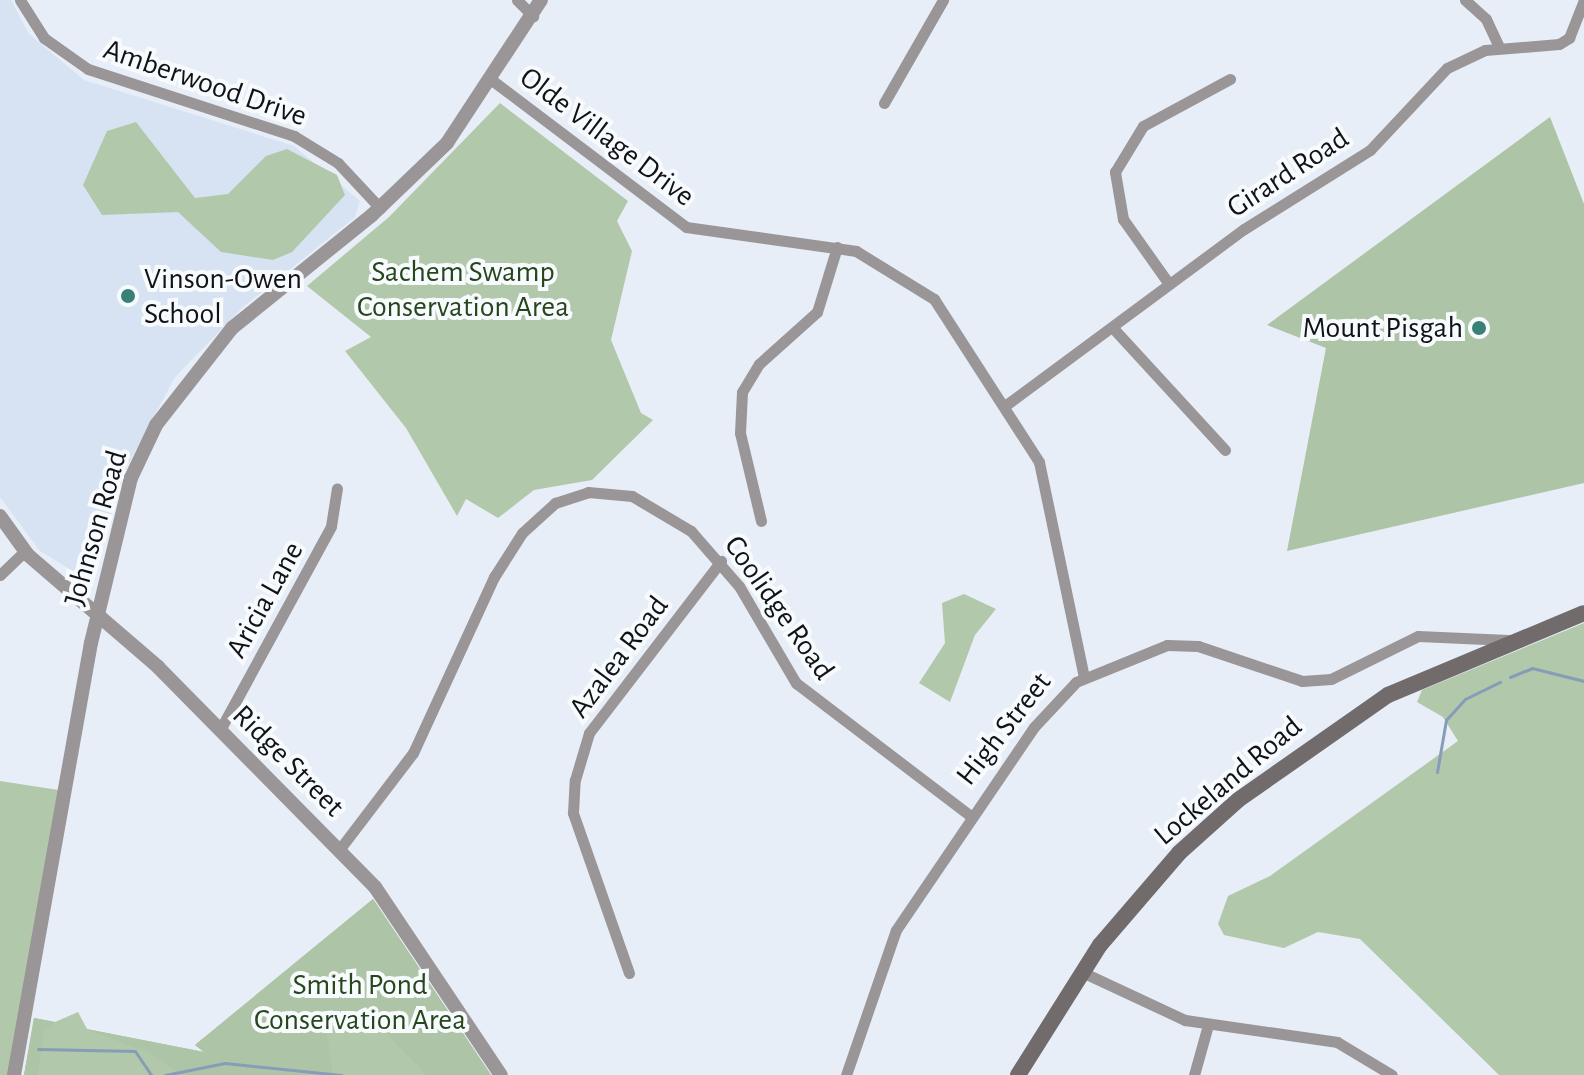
<!DOCTYPE html>
<style>
body{margin:0}
#map{position:relative;width:1584px;height:1075px;overflow:hidden;background:#e7eef7;font-family:"Alegreya Sans",sans-serif}
div>[style]{position:absolute}
.built>*{inset:0;background:#d7e3f2}
.green>*{inset:0;background:#b2c8ab}
.forest>*{inset:0;background:#aec4a6}
.stream>*{height:3px;margin:-1.5px;padding:0 1.5px;transform-origin:1.5px;border-radius:1.5px;background:#869db8}
.minor>*{height:11px;margin:-5.5px;padding:0 5.5px;transform-origin:5.5px;border-radius:5.5px;background:#9a9596}
.tertiary>*{height:14px;margin:-7px;padding:0 7px;transform-origin:7px;border-radius:7px;background:#9a9596}
.secondary>*{height:16px;margin:-8px;padding:0 8px;transform-origin:8px;border-radius:8px;background:#726b6c}
.dots>*{width:22px;height:22px;translate:-50% -50%;box-sizing:border-box;border:4px solid #f8fbfe;border-radius:50%}
span{translate:-50% -50%;white-space:nowrap;text-align:center;line-height:1.15;-webkit-text-stroke:8px #f8fbfe;paint-order:stroke}
.street-label{font-size:30px;color:#101215}
.park-label{font-size:30px;color:#27461b}
.poi-label{font-size:30px;color:#101215}
.left{translate:0 -50%;text-align:left}
.right{translate:-100% -50%;text-align:right}
</style>
<div id="map">
<div class="built">
<div style="clip-path:polygon(0 0,11px 0,29px 34px,84px 80px,294px 146px,360px 201px,355px 217px,243px 307px,175px 377px,124px 472px,99px 557px,76px 573px,40px 551px,0 497px)"></div>
</div>
<div class="green">
<div style="clip-path:polygon(500px 103px,628px 201px,617px 221px,632px 251px,611px 340px,641px 413px,653px 420px,592px 480px,534px 490px,498px 518px,466px 499px,457px 516px,406px 428px,345px 351px,371px 337px,307px 286px,389px 217px)"></div>
<div style="clip-path:polygon(136px 122px,195px 198px,228px 194px,266px 156px,287px 149px,337px 175px,345px 195px,292px 252px,273px 260px,221px 252px,178px 212px,102px 215px,83px 185px,107px 131px)"></div>
<div style="clip-path:polygon(964px 594px,996px 609px,975px 635px,950px 702px,919px 683px,945px 643px,942px 603px)"></div>
<div style="clip-path:polygon(1584px 623px,1584px 1075px,1499px 1075px,1360px 939px,1318px 932px,1284px 948px,1224px 935px,1218px 924px,1228px 896px,1270px 876px,1458px 741px,1443px 717px,1417px 702px,1422px 690px)"></div>
<div style="clip-path:polygon(0 781px,65px 791px,14px 1075px,0 1075px)"></div>
<div style="clip-path:polygon(373px 899px,491px 1075px,24px 1075px,34px 1018px,55px 1022px,78px 1012px,87px 1029px,204px 1052px,195px 1045px)"></div>
</div>
<div class="forest">
<div style="clip-path:polygon(1550px 117px,1584px 204px,1584px 483px,1287px 551px,1326px 348px,1267px 325px)"></div>
<div style="clip-path:polygon(373px 899px,491px 1075px,426px 1075px,378px 1024px,343px 1011px,326px 1027px,333px 1075px,181px 1075px,149px 1053px,86px 1029px,204px 1052px,195px 1045px)"></div>
<div style="clip-path:polygon(34px 1018px,55px 1022px,44px 1031px,38px 1075px,24px 1075px)"></div>
</div>
<div class="stream">
<div style="left:1510px;top:677px;width:24px;rotate:-22deg"></div>
<div style="left:1532px;top:668px;width:54px;rotate:14deg"></div>
<div style="left:1437px;top:772px;width:53px;rotate:-80.2deg"></div>
<div style="left:1446px;top:720px;width:28px;rotate:-48deg"></div>
<div style="left:1465px;top:699px;width:39px;rotate:-26deg"></div>
<div style="left:38px;top:1049px;width:97px;rotate:1.2deg"></div>
<div style="left:135px;top:1051px;width:29px;rotate:56deg"></div>
<div style="left:165px;top:1075px;width:61px;rotate:-11.3deg"></div>
<div style="left:225px;top:1063px;width:117px;rotate:5.9deg"></div>
</div>
<div class="minor">
<div style="left:20px;top:0;width:45px;rotate:57.7deg"></div>
<div style="left:44px;top:38px;width:54px;rotate:35.2deg"></div>
<div style="left:88px;top:69px;width:217px;rotate:18deg"></div>
<div style="left:294px;top:136px;width:52px;rotate:31.5deg"></div>
<div style="left:338px;top:163px;width:62px;rotate:47deg"></div>
<div style="left:517px;top:0;width:23px;rotate:45deg"></div>
<div style="left:1465px;top:0;width:28px;rotate:42deg"></div>
<div style="left:1486px;top:19px;width:31px;rotate:65deg"></div>
<div style="left:493px;top:81px;width:242px;rotate:37.1deg"></div>
<div style="left:686px;top:227px;width:172px;rotate:8deg"></div>
<div style="left:856px;top:251px;width:92px;rotate:31.6deg"></div>
<div style="left:934px;top:299px;width:194px;rotate:57.2deg"></div>
<div style="left:1039px;top:462px;width:220px;rotate:78.2deg"></div>
<div style="left:884px;top:103px;width:119px;rotate:-60.2deg"></div>
<div style="left:1169px;top:284px;width:80px;rotate:-125.3deg"></div>
<div style="left:1123px;top:219px;width:48px;rotate:-99.7deg"></div>
<div style="left:1115px;top:172px;width:54px;rotate:-58.7deg"></div>
<div style="left:1143px;top:126px;width:99px;rotate:-28.4deg"></div>
<div style="left:1112px;top:327px;width:167px;rotate:47.4deg"></div>
<div style="left:1006px;top:405px;width:296px;rotate:-36.5deg"></div>
<div style="left:1244px;top:229px;width:149px;rotate:-32.1deg"></div>
<div style="left:1370px;top:150px;width:112px;rotate:-46.8deg"></div>
<div style="left:1447px;top:68px;width:42px;rotate:-25.3deg"></div>
<div style="left:1485px;top:50px;width:74px;rotate:-4.6deg"></div>
<div style="left:1559px;top:44px;width:12px;rotate:-31deg"></div>
<div style="left:1569px;top:38px;width:41px;rotate:-68.5deg"></div>
<div style="left:761px;top:521px;width:90px;rotate:-103.4deg"></div>
<div style="left:740px;top:433px;width:41px;rotate:-87.2deg"></div>
<div style="left:742px;top:392px;width:33px;rotate:-59deg"></div>
<div style="left:759px;top:364px;width:78px;rotate:-41.9deg"></div>
<div style="left:817px;top:312px;width:68px;rotate:-72.9deg"></div>
<div style="left:0;top:575px;width:35px;rotate:-44deg"></div>
<div style="left:220px;top:730px;width:232px;rotate:-61.4deg"></div>
<div style="left:331px;top:526px;width:38px;rotate:-81deg"></div>
<div style="left:339px;top:850px;width:122px;rotate:-52.7deg"></div>
<div style="left:413px;top:753px;width:194px;rotate:-65.3deg"></div>
<div style="left:494px;top:577px;width:52px;rotate:-57.5deg"></div>
<div style="left:522px;top:533px;width:45px;rotate:-42.3deg"></div>
<div style="left:555px;top:503px;width:35px;rotate:-18deg"></div>
<div style="left:588px;top:492px;width:44px;rotate:5.2deg"></div>
<div style="left:632px;top:496px;width:69px;rotate:30.7deg"></div>
<div style="left:691px;top:531px;width:73px;rotate:48.9deg"></div>
<div style="left:739px;top:586px;width:113px;rotate:59.6deg"></div>
<div style="left:796px;top:683px;width:221px;rotate:37.3deg"></div>
<div style="left:1082px;top:972px;width:114px;rotate:25deg"></div>
<div style="left:1185px;top:1020px;width:154px;rotate:8.2deg"></div>
<div style="left:1337px;top:1042px;width:64px;rotate:31deg"></div>
<div style="left:629px;top:973px;width:170px;rotate:-109.3deg"></div>
<div style="left:573px;top:813px;width:33px;rotate:-87deg"></div>
<div style="left:575px;top:780px;width:49px;rotate:-73.4deg"></div>
<div style="left:589px;top:733px;width:217px;rotate:-52.5deg"></div>
<div style="left:846px;top:1075px;width:153px;rotate:-71deg"></div>
<div style="left:896px;top:930px;width:245px;rotate:-55.8deg"></div>
<div style="left:1034px;top:727px;width:62px;rotate:-47deg"></div>
<div style="left:1076px;top:682px;width:98px;rotate:-22.1deg"></div>
<div style="left:1167px;top:645px;width:31px;rotate:2deg"></div>
<div style="left:1198px;top:646px;width:110px;rotate:18.6deg"></div>
<div style="left:1302px;top:681px;width:29px;rotate:-4deg"></div>
<div style="left:1331px;top:679px;width:97px;rotate:-26.3deg"></div>
<div style="left:1418px;top:636px;width:90px;rotate:2.5deg"></div>
<div style="left:1194px;top:1075px;width:52px;rotate:-74.4deg"></div>
</div>
<div class="tertiary">
<div style="left:0;top:516px;width:48px;rotate:54.3deg"></div>
<div style="left:28px;top:555px;width:172px;rotate:40.7deg"></div>
<div style="left:158px;top:667px;width:309px;rotate:45.4deg"></div>
<div style="left:375px;top:887px;width:226px;rotate:56.2deg"></div>
<div style="left:14px;top:1075px;width:439px;rotate:-79.9deg"></div>
<div style="left:91px;top:643px;width:170px;rotate:-76.4deg"></div>
<div style="left:131px;top:478px;width:59px;rotate:-64.7deg"></div>
<div style="left:156px;top:425px;width:123px;rotate:-51.9deg"></div>
<div style="left:232px;top:328px;width:180px;rotate:-38.9deg"></div>
<div style="left:372px;top:215px;width:104px;rotate:-43.8deg"></div>
<div style="left:447px;top:143px;width:171px;rotate:-56.7deg"></div>
</div>
<div class="secondary">
<div style="left:1018px;top:1075px;width:154px;rotate:-57.8deg"></div>
<div style="left:1100px;top:945px;width:121px;rotate:-49.3deg"></div>
<div style="left:1179px;top:853px;width:79px;rotate:-41.9deg"></div>
<div style="left:1238px;top:800px;width:183px;rotate:-35deg"></div>
<div style="left:1388px;top:695px;width:212px;rotate:-22.7deg"></div>
</div>
<div class="dots">
<div style="left:128px;top:296px;background:#398077"></div>
<div style="left:1479px;top:328px;background:#398077"></div>
</div>
<div class="street-label">
<span style="left:205px;top:83px;rotate:19deg">Amberwood Drive</span>
<span style="left:607px;top:137px;rotate:37deg">Olde Village Drive</span>
<span style="left:1288px;top:173px;rotate:-33deg">Girard Road</span>
<span style="left:96px;top:528px;rotate:-74deg">Johnson Road</span>
<span style="left:265px;top:600px;rotate:-61deg">Aricia Lane</span>
<span style="left:779px;top:608px;rotate:55deg">Coolidge Road</span>
<span style="left:619px;top:657px;rotate:-53deg">Azalea Road</span>
<span style="left:1004px;top:729px;rotate:-52deg">High Street</span>
<span style="left:288px;top:761px;rotate:45deg">Ridge Street</span>
<span style="left:1228px;top:781px;rotate:-40deg">Lockeland Road</span>
</div>
<div class="park-label">
<span style="left:463px;top:289px">Sachem Swamp<br>Conservation Area</span>
<span style="left:360px;top:1002px">Smith Pond<br>Conservation Area</span>
</div>
<div class="poi-label">
<span class="left" style="left:144px;top:296px">Vinson-Owen<br>School</span>
<span class="right" style="left:1463px;top:328px">Mount Pisgah</span>
</div>
</div>
